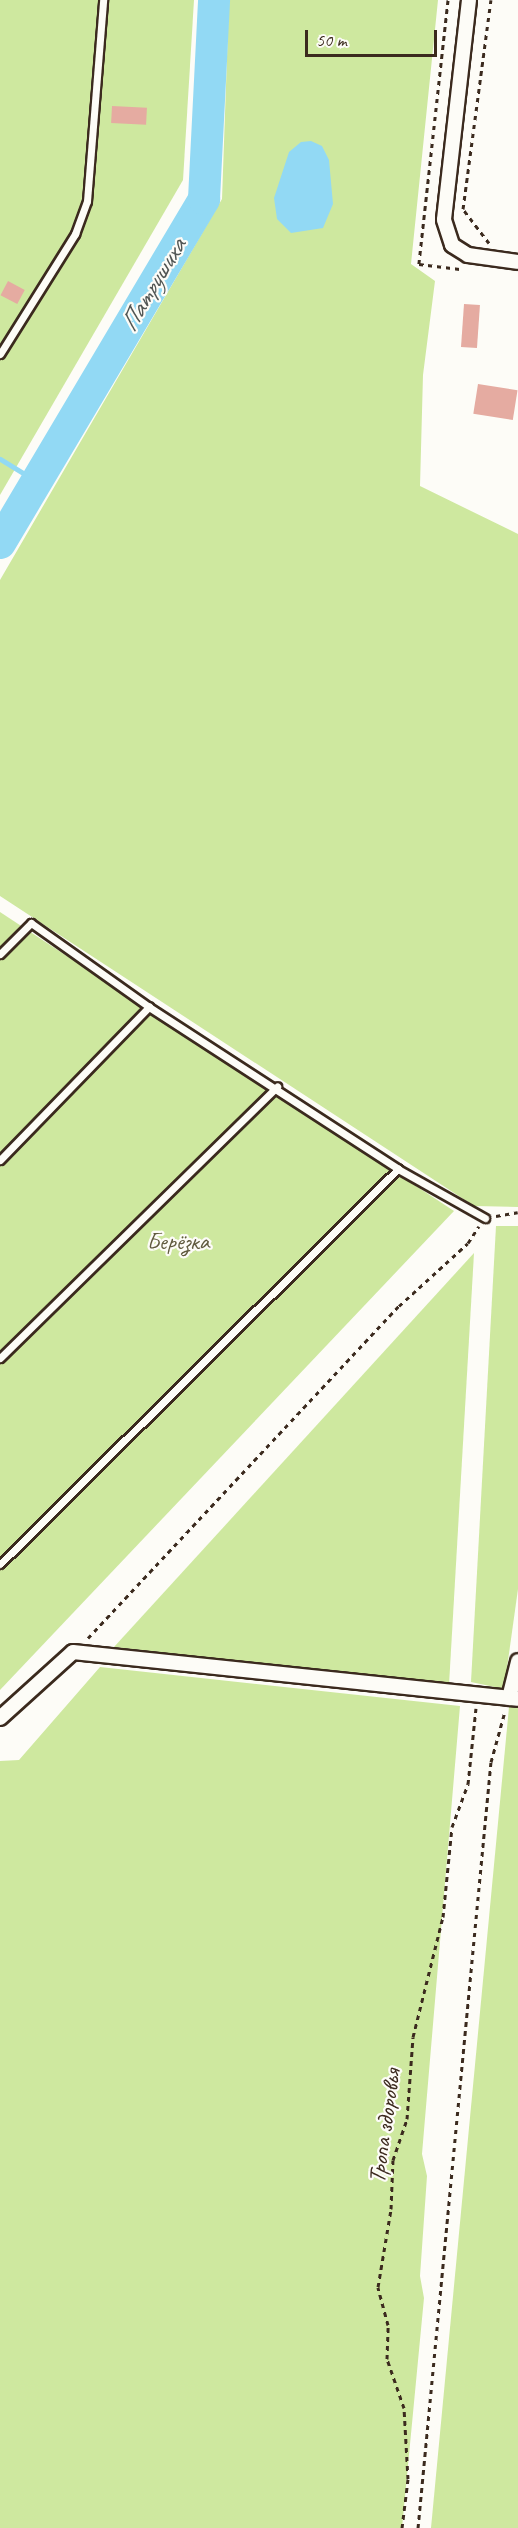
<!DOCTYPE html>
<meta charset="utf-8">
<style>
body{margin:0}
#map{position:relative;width:518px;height:2528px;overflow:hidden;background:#fdfcf7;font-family:Caveat,sans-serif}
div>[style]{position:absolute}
.green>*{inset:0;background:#cee89f}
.water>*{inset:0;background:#92d9f4}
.stream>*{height:5px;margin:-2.5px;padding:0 2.5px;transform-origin:2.5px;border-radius:2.5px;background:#92d9f4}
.river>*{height:32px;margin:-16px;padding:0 16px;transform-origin:16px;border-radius:16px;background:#92d9f4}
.building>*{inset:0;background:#e5aba1;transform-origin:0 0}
.path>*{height:3px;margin-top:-1.5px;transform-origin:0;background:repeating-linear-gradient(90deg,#3b2a1e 0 4.5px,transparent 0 9px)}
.roads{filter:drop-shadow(2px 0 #3b2a1e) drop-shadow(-2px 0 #3b2a1e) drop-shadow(0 2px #3b2a1e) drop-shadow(0 -2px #3b2a1e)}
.service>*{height:7px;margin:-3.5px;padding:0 3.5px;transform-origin:3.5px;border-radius:3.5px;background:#fdfcf7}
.minor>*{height:14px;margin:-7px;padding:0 7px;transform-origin:7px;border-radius:7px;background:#fdfcf7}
span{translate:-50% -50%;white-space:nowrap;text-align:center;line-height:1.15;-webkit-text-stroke:4.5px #fdfcf7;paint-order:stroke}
.park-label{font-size:24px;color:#605a3e}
.street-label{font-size:24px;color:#3b2a1e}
.water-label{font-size:26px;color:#515654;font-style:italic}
.scale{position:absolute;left:305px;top:30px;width:132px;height:27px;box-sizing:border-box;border:3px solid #3b2a1e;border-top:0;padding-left:8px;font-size:18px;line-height:21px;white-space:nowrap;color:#3b2a1e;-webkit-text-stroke:4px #fdfcf7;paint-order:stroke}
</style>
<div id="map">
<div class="green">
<div style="clip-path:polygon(0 0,194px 0,183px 180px,0 495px)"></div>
<div style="clip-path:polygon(229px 0,438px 0,411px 264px,435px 281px,423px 375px,420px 486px,518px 534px,518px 1207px,474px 1206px,0 896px,0 580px,222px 199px)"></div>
<div style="clip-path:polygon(0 912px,454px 1211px,0 1690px)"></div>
<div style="clip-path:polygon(496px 1226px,518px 1226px,518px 1589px,504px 1689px,471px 1682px)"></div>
<div style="clip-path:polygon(474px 1253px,449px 1685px,114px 1647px)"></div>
<div style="clip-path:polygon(100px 1667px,460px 1706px,422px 2154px,427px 2176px,420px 2276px,424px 2298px,402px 2528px,0 2528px,0 1761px,19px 1760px)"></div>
<div style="clip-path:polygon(509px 1707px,518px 1707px,518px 2528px,431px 2528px)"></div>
</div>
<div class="water">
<div style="clip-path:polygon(311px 141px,322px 146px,329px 160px,333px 204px,323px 228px,291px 233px,277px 219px,274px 198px,289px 152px,301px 142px)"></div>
</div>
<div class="stream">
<div style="left:0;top:459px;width:42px;rotate:31.4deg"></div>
</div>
<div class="river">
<div style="left:0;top:543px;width:400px;rotate:-59.3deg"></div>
<div style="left:204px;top:199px;width:199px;rotate:-87.1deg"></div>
</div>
<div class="building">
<div style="left:112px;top:106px;width:35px;height:17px;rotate:3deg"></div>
<div style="left:8px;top:281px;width:19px;height:16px;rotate:28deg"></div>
<div style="left:464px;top:304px;width:16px;height:43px;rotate:4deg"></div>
<div style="left:478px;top:384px;width:40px;height:30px;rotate:9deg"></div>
</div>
<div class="path">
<div style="left:448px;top:0;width:266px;rotate:96.3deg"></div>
<div style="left:419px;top:264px;width:41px;rotate:7deg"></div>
<div style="left:489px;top:243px;width:43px;rotate:-127.4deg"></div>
<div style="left:463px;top:209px;width:211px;rotate:-82.4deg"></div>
<div style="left:496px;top:1216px;width:22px;rotate:-10deg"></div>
<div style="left:88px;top:1638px;width:455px;rotate:-46.9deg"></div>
<div style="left:399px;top:1306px;width:93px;rotate:-42.4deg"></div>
<div style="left:468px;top:1243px;width:20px;rotate:-57deg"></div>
<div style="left:402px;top:2528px;width:49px;rotate:-83deg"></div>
<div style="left:408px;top:2479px;width:71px;rotate:-93.2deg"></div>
<div style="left:404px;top:2408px;width:52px;rotate:-109.1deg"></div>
<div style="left:387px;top:2359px;width:34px;rotate:-88deg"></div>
<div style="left:388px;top:2325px;width:39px;rotate:-105deg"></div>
<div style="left:378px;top:2287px;width:79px;rotate:-80.5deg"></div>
<div style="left:391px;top:2209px;width:49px;rotate:-87.7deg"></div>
<div style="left:393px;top:2160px;width:43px;rotate:-71.1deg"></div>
<div style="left:407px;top:2119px;width:82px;rotate:-85.8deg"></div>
<div style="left:413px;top:2037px;width:124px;rotate:-76deg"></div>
<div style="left:443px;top:1917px;width:90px;rotate:-84.3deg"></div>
<div style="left:452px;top:1827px;width:46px;rotate:-69.6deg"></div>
<div style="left:468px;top:1784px;width:76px;rotate:-84deg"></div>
<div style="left:418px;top:2528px;width:769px;rotate:-84.56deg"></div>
<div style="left:491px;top:1762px;width:53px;rotate:-74.6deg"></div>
</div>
<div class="roads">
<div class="service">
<div style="left:0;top:354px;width:142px;rotate:-58deg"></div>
<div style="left:75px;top:234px;width:35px;rotate:-70deg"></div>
<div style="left:87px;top:201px;width:202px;rotate:-85.4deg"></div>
<div style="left:0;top:954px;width:44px;rotate:-45deg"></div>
<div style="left:31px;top:923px;width:145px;rotate:35.4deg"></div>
<div style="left:149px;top:1007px;width:297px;rotate:33deg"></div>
<div style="left:398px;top:1169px;width:100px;rotate:29.4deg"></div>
<div style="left:0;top:1160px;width:214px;rotate:-45.8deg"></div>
<div style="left:0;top:1358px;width:388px;rotate:-44.4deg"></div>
<div style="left:0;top:1564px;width:561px;rotate:-44.78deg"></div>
</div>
<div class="minor">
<div style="left:469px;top:0;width:221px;rotate:96.5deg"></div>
<div style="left:444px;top:220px;width:26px;rotate:72deg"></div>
<div style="left:452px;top:245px;width:19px;rotate:32deg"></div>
<div style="left:468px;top:255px;width:50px;rotate:8deg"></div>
<div style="left:509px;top:1698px;width:38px;rotate:-76deg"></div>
<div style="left:0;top:1718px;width:98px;rotate:-42.1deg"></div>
<div style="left:73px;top:1652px;width:447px;rotate:6deg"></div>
</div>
</div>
<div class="park-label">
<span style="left:178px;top:1242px">Берёзка</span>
</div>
<div class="street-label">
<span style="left:385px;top:2126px;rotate:-82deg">Тропа здоровья</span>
</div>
<div class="water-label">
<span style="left:153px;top:285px;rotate:-59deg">Патрушиха</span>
</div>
<div class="scale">50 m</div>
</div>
